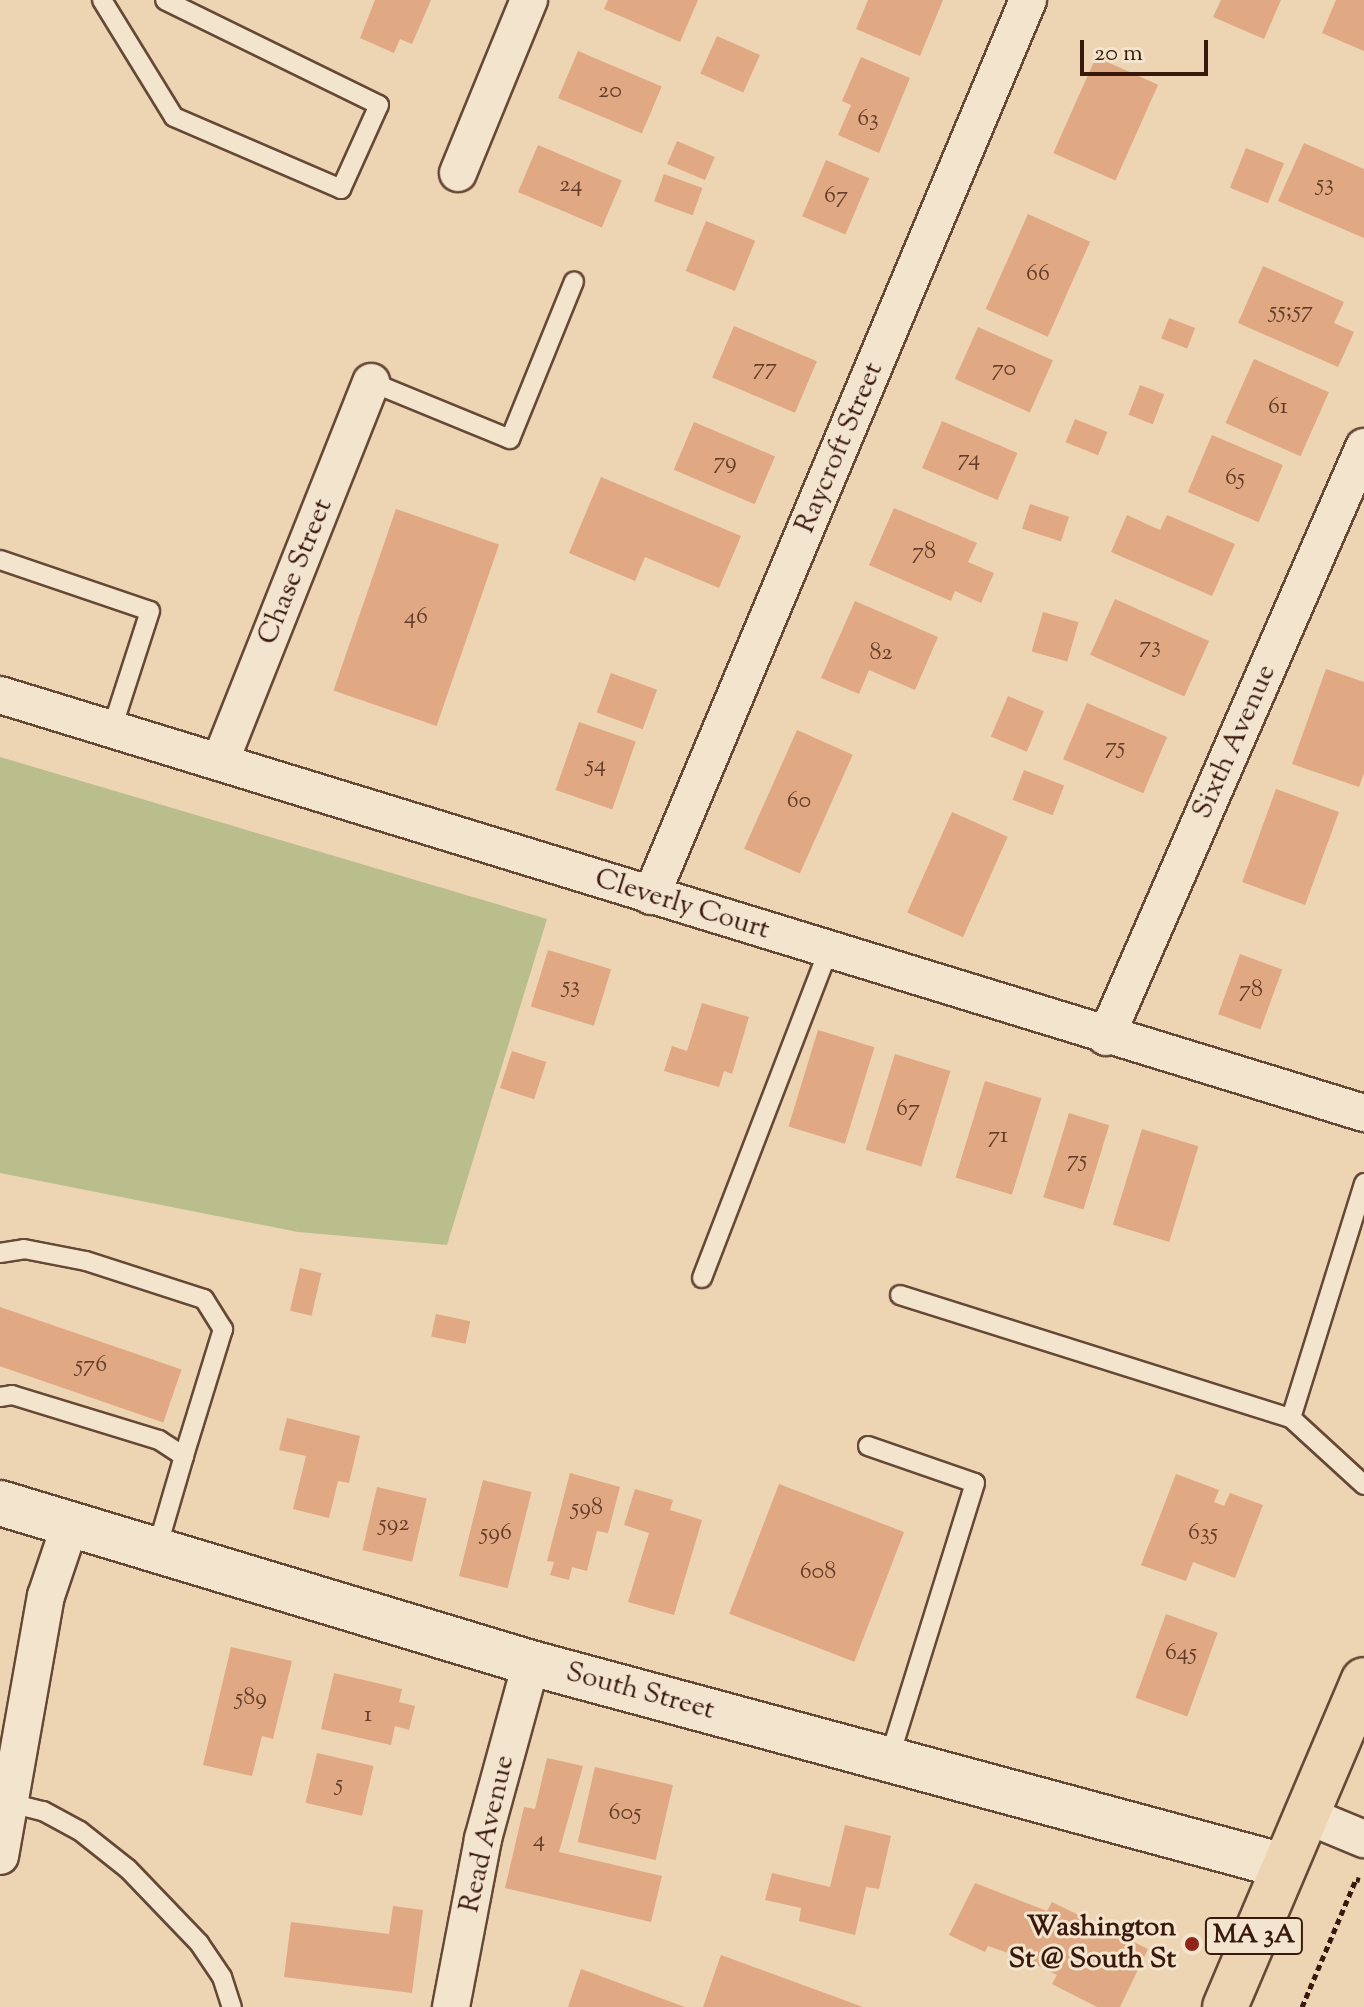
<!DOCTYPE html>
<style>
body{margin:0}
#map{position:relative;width:1364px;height:2007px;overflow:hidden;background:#edd5b4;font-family:"Sorts Mill Goudy",serif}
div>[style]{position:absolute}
.green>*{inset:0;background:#babd8c}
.building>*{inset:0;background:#e0a883;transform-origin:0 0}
.path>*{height:5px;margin-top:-2.5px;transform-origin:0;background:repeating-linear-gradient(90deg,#39190c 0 6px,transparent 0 10px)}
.roads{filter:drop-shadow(2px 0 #664836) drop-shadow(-2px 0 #664836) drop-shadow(0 2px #664836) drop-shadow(0 -2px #664836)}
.lane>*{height:18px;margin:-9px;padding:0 9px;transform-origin:9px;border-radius:9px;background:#f3e4ce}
.street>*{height:36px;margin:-18px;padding:0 18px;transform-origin:18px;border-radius:18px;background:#f3e4ce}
.secondary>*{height:44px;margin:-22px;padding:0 22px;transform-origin:22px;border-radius:22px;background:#f3e4ce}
.primary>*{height:44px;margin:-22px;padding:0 22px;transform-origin:22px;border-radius:22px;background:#edd5b4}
.dots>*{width:22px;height:22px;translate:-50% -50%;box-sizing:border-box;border:4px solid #f3e4ce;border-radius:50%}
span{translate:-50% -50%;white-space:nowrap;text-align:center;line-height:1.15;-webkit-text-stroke:6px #f3e4ce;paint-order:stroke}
.number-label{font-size:24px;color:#633d2a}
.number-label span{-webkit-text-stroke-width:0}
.shield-label span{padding:2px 6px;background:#f3e4ce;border:2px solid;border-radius:6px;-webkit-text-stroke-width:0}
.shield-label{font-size:26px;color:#39190c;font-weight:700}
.street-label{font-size:28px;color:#39190c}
.poi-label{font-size:28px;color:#39190c;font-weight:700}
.right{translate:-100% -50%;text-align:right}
.scale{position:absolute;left:1080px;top:40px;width:128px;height:36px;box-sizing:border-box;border:4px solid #39190c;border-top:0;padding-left:10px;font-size:24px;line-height:28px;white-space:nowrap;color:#39190c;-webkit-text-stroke:6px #f3e4ce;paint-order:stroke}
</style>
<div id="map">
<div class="green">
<div style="clip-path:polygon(0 757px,547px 919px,447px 1245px,298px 1232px,0 1173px)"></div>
</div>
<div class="building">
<div style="clip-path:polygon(375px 0,431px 0,412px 44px,400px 39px,394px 53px,360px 38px)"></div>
<div style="clip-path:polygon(608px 0,698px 0,680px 42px,604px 9px)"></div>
<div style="clip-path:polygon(868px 0,943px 0,920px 56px,856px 29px)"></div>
<div style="clip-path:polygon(1221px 0,1281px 0,1264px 39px,1213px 17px)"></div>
<div style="clip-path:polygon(1336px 0,1364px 0,1364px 51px,1322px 33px)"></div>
<div style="left:717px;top:36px;width:47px;height:41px;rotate:24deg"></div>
<div style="left:578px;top:51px;width:91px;height:51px;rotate:23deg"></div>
<div style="clip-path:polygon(861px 57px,910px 78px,879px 153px,838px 135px,851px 105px,842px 101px)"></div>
<div style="left:1096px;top:57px;width:68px;height:105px;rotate:24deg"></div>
<div style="left:677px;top:141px;width:41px;height:25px;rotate:23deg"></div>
<div style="clip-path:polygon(1304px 143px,1364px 169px,1364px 238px,1278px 201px)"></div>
<div style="left:538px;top:145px;width:91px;height:51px;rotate:23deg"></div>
<div style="left:1246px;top:148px;width:41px;height:43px;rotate:22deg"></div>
<div style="left:826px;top:160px;width:47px;height:61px;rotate:23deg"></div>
<div style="left:664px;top:174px;width:41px;height:29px;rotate:20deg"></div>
<div style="left:1028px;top:214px;width:68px;height:104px;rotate:24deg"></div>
<div style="left:706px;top:221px;width:53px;height:54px;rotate:22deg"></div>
<div style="clip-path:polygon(1263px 266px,1344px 302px,1334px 323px,1354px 332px,1338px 367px,1238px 323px)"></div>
<div style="left:1169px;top:318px;width:28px;height:22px;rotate:21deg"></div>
<div style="left:734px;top:326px;width:90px;height:56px;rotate:23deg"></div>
<div style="left:978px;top:327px;width:82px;height:57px;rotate:24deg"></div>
<div style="left:1254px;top:359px;width:82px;height:70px;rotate:24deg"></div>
<div style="left:1140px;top:385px;width:26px;height:32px;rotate:21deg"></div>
<div style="left:1075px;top:419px;width:35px;height:25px;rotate:22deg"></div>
<div style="left:942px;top:421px;width:82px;height:51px;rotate:23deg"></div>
<div style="left:694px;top:422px;width:88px;height:52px;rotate:23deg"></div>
<div style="left:1212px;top:435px;width:77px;height:62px;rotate:23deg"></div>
<div style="clip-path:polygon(601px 477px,741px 536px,719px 588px,645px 557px,635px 581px,569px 553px)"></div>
<div style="left:1030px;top:504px;width:41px;height:26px;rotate:18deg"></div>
<div style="clip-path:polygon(894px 508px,977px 543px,968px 562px,994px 573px,981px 603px,955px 591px,951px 601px,869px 565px)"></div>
<div style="left:396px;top:509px;width:109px;height:192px;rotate:19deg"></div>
<div style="clip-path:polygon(1127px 515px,1160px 530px,1167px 515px,1235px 544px,1212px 596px,1111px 552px)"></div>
<div style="left:1115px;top:599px;width:103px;height:61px;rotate:24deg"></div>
<div style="clip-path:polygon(855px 601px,938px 637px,915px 690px,869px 670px,859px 694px,821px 678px)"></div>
<div style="left:1043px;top:612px;width:37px;height:41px;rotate:16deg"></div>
<div style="clip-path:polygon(1326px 669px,1364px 682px,1364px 773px,1359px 787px,1292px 764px)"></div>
<div style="left:611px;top:673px;width:49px;height:42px;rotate:20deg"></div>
<div style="left:1008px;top:696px;width:39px;height:44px;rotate:23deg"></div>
<div style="left:1087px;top:703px;width:87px;height:61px;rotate:23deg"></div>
<div style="left:579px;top:722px;width:60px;height:72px;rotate:19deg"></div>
<div style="left:797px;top:730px;width:61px;height:130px;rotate:24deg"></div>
<div style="left:1024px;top:770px;width:43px;height:32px;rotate:21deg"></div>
<div style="left:1276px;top:789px;width:67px;height:99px;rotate:20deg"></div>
<div style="left:952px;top:812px;width:61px;height:110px;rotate:24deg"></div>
<div style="left:548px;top:950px;width:66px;height:59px;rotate:17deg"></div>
<div style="left:1240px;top:954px;width:45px;height:64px;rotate:20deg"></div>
<div style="clip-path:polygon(702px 1003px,749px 1017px,732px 1074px,724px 1071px,719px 1087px,664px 1071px,672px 1046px,687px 1051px)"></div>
<div style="left:818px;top:1030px;width:59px;height:101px;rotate:17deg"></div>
<div style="left:512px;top:1051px;width:36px;height:39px;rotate:18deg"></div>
<div style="left:895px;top:1054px;width:58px;height:100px;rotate:17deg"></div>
<div style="left:985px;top:1081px;width:59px;height:101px;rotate:17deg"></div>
<div style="left:1069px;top:1113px;width:42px;height:88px;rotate:17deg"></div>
<div style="left:1142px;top:1129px;width:59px;height:100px;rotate:17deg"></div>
<div style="left:300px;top:1268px;width:22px;height:44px;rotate:13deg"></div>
<div style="left:0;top:1307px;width:192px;height:56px;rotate:19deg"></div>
<div style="left:436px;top:1314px;width:35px;height:23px;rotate:12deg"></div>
<div style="clip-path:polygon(287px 1418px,360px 1436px,349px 1483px,338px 1481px,329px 1518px,293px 1509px,306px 1456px,279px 1450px)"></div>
<div style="clip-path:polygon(570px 1473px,620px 1487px,608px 1533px,597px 1531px,587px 1571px,572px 1567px,569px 1580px,550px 1575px,554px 1562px,547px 1561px)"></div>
<div style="clip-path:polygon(1176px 1474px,1219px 1490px,1214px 1502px,1224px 1506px,1230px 1493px,1263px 1505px,1235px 1578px,1193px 1562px,1186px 1581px,1141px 1565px)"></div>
<div style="left:483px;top:1480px;width:50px;height:99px;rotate:14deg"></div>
<div style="left:779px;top:1484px;width:134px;height:139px;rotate:21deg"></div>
<div style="left:377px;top:1487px;width:51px;height:65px;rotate:13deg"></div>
<div style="clip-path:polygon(635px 1489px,673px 1500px,670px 1510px,702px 1520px,674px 1615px,628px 1602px,649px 1533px,624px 1525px)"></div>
<div style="left:1166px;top:1614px;width:55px;height:89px;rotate:20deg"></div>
<div style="clip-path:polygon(231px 1647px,292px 1661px,273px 1739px,262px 1736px,252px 1776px,203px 1765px)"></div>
<div style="clip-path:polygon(334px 1673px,402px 1689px,399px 1702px,415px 1706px,409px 1730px,395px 1726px,391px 1745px,321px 1729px)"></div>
<div style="left:317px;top:1753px;width:58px;height:51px;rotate:13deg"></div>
<div style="clip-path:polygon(547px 1758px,583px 1766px,559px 1852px,662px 1876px,651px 1922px,505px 1888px,524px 1807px,535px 1809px)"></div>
<div style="left:595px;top:1767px;width:80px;height:77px;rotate:13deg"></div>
<div style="clip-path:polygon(845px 1825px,891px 1836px,879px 1889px,866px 1887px,855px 1935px,799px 1921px,801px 1908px,765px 1900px,772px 1873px,830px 1887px)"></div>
<div style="clip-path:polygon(975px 1883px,1047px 1911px,1052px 1902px,1148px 1949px,1120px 2007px,1097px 2007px,1052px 1984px,1057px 1975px,1025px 1959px,988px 1946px,985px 1952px,949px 1935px)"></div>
<div style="clip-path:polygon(393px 1906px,423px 1910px,412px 1993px,284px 1977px,291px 1922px,389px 1934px)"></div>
<div style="clip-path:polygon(721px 1955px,863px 2007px,703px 2007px)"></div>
<div style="clip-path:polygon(581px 1969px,685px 2007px,568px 2007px)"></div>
</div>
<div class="path">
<div style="left:1302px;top:2007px;width:139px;rotate:-67.1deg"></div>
<div style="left:1356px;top:1879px;width:4px;rotate:14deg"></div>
</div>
<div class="roads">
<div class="lane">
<div style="left:102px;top:0;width:137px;rotate:58.4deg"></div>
<div style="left:174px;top:117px;width:182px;rotate:23.3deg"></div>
<div style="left:341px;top:189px;width:92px;rotate:-65.7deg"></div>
<div style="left:379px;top:105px;width:238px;rotate:-153.9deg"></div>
<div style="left:371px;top:382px;width:150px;rotate:22.3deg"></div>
<div style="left:510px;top:439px;width:170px;rotate:-67.9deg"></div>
<div style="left:0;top:560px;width:158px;rotate:18.8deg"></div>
<div style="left:150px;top:611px;width:124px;rotate:107.9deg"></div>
<div style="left:0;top:1253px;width:24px;rotate:-9deg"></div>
<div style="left:24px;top:1249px;width:63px;rotate:11deg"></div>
<div style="left:86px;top:1261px;width:124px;rotate:17.9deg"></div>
<div style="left:204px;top:1299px;width:36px;rotate:58deg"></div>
<div style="left:223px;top:1329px;width:133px;rotate:107.1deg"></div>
<div style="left:702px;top:1278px;width:350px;rotate:-68.9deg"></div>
<div style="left:900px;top:1295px;width:410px;rotate:17.5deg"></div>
<div style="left:1291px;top:1418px;width:99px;rotate:42.5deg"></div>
<div style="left:0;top:1397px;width:12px;rotate:-9deg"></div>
<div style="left:12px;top:1395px;width:154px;rotate:17deg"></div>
<div style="left:159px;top:1440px;width:30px;rotate:33deg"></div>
<div style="left:184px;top:1456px;width:100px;rotate:106.3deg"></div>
<div style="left:1291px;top:1418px;width:246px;rotate:-72.7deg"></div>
<div style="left:868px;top:1446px;width:113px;rotate:19.1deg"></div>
<div style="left:975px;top:1483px;width:289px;rotate:107.3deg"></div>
<div style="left:10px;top:1803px;width:34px;rotate:14deg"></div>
<div style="left:43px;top:1811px;width:42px;rotate:28.4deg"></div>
<div style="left:80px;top:1831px;width:61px;rotate:38.4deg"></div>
<div style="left:128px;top:1869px;width:103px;rotate:46.2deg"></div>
<div style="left:199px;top:1943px;width:41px;rotate:55.9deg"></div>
<div style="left:222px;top:1977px;width:32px;rotate:72deg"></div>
</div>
<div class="street">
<div style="left:458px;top:173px;width:187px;rotate:-67.7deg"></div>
<div style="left:0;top:695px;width:1427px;rotate:17.04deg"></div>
<div style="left:220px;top:762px;width:409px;rotate:-68.3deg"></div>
<div style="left:651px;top:896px;width:972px;rotate:-67.18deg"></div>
<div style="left:1106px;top:1037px;width:644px;rotate:-66.38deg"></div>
<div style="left:1306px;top:1815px;width:63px;rotate:22.5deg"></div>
<div style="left:0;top:1856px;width:264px;rotate:-80deg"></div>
<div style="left:46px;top:1596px;width:75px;rotate:-71.3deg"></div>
<div style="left:451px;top:2007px;width:171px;rotate:-79.2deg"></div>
<div style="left:483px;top:1839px;width:182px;rotate:-74.7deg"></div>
</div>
<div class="secondary">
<div style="left:0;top:1503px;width:555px;rotate:16.77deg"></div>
<div style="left:531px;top:1663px;width:780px;rotate:15.09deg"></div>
</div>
<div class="primary">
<div style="left:1225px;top:2007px;width:355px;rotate:-67deg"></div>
</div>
</div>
<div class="dots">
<div style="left:1192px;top:1944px;background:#8f2418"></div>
</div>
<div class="number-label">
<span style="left:610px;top:92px">20</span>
<span style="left:868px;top:120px">63</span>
<span style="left:1325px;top:185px">53</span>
<span style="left:571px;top:186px">24</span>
<span style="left:836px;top:197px">67</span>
<span style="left:1038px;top:275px">66</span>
<span style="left:1291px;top:312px">55;57</span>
<span style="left:765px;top:369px">77</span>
<span style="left:1004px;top:370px">70</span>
<span style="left:1278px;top:408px">61</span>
<span style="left:969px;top:460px">74</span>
<span style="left:725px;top:463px">79</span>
<span style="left:1235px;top:479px">65</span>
<span style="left:924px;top:553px">78</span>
<span style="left:416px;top:618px">46</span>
<span style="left:1150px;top:647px">73</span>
<span style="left:881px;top:654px">82</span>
<span style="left:1115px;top:748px">75</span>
<span style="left:596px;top:766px">54</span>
<span style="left:799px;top:802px">60</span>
<span style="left:571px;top:987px">53</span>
<span style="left:1251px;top:991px">78</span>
<span style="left:908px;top:1110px">67</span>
<span style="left:998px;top:1137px">71</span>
<span style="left:1077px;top:1161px">75</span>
<span style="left:91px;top:1366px">576</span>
<span style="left:587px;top:1509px">598</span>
<span style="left:394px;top:1525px">592</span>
<span style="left:496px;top:1534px">596</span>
<span style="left:1203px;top:1534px">635</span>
<span style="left:818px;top:1573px">608</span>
<span style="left:1181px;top:1654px">645</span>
<span style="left:251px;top:1699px">589</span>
<span style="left:368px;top:1716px">1</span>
<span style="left:339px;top:1785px">5</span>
<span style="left:625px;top:1814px">605</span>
<span style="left:539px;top:1841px">4</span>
</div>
<div class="shield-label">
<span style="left:1254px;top:1936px">MA 3A</span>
</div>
<div class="street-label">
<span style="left:840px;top:448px;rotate:-67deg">Raycroft Street</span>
<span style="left:296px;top:572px;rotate:-68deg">Chase Street</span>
<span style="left:1235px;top:742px;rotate:-66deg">Sixth Avenue</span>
<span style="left:682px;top:905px;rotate:17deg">Cleverly Court</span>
<span style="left:640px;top:1692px;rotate:15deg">South Street</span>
<span style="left:488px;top:1834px;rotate:-77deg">Read Avenue</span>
</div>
<div class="poi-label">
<span class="right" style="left:1176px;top:1944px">Washington<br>St @ South St</span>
</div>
<div class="scale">20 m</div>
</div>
